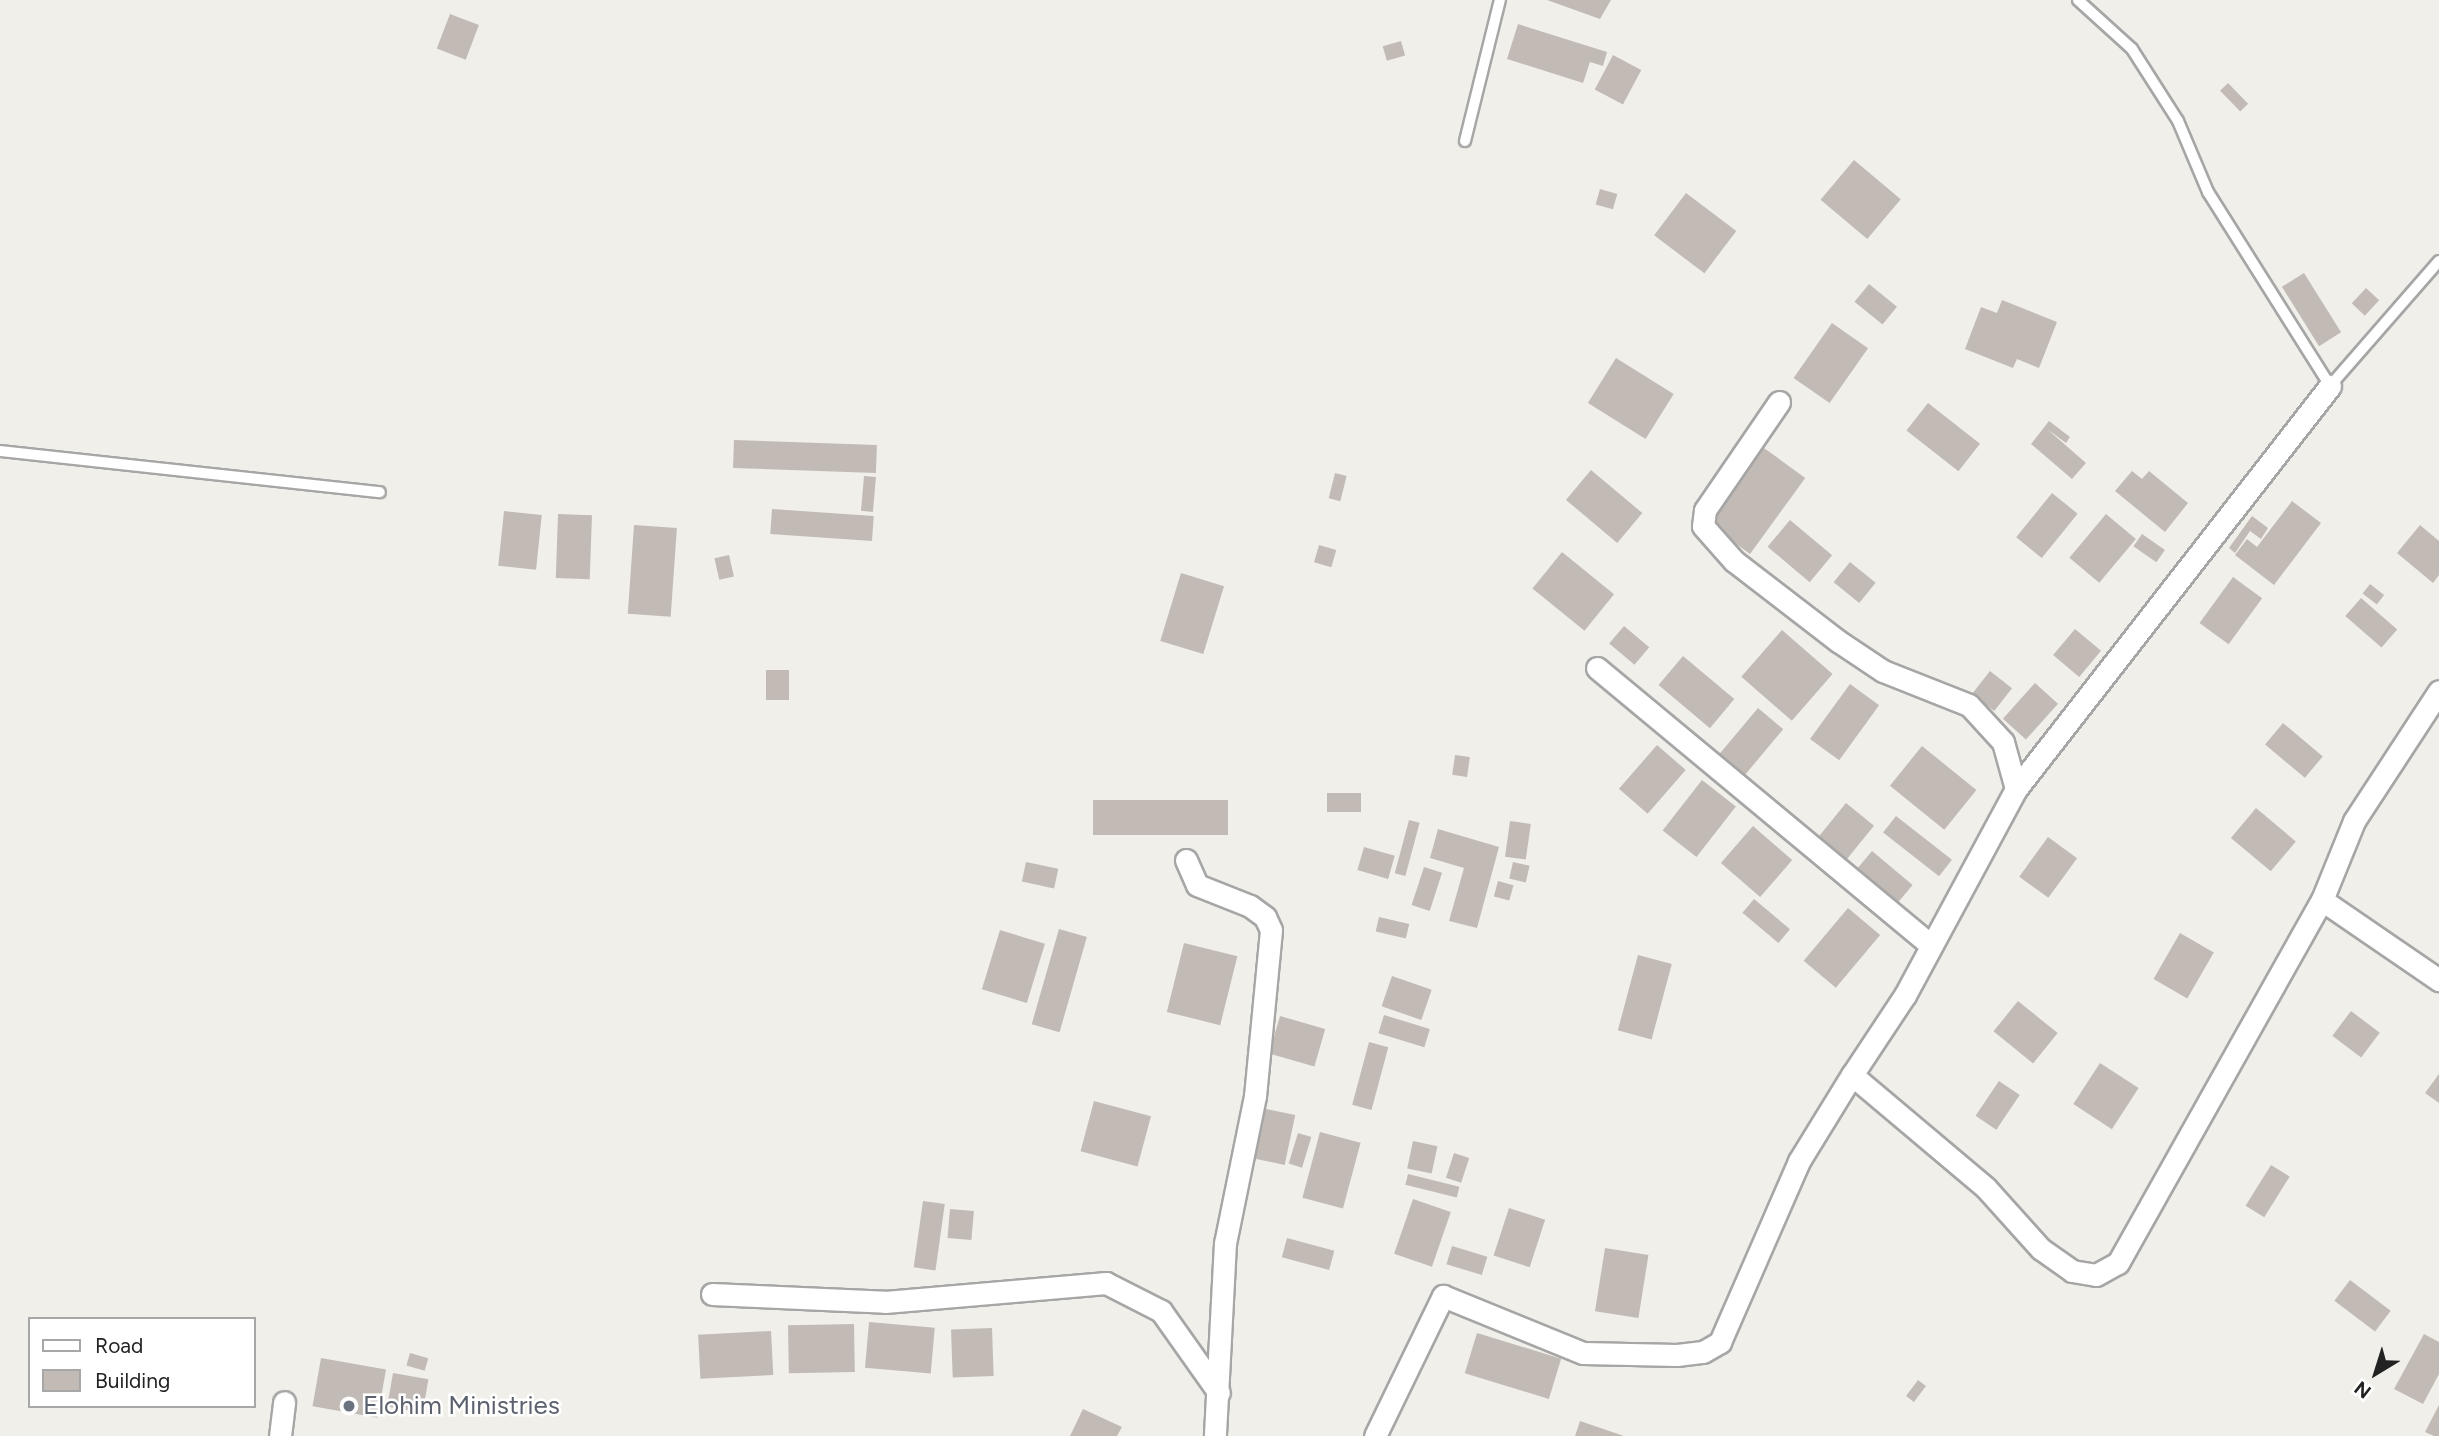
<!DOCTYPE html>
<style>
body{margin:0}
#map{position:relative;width:2439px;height:1436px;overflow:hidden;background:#f1efe9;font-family:Figtree,sans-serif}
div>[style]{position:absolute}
.building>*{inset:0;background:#c2bbb5;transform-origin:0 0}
.roads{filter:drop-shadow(2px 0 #a6a6a6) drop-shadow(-2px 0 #a6a6a6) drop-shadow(0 2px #a6a6a6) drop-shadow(0 -2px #a6a6a6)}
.lane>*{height:10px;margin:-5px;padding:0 5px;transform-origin:5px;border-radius:5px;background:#fff}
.street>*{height:21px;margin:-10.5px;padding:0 10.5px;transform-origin:10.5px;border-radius:10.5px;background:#fff}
.dots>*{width:19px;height:19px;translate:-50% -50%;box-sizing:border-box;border:4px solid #fff;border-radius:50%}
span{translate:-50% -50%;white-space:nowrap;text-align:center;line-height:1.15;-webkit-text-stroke:5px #fff;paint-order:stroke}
.worship-label{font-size:26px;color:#5b616d}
.left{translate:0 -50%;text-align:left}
.legend{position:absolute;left:28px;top:1317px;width:228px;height:91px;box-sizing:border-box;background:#fff;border:2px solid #a7a7a7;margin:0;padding:9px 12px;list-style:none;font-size:21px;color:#222}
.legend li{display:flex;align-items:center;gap:14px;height:35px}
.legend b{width:35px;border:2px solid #a7a7a7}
.north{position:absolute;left:2341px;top:1338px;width:70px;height:70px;-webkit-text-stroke:5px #fff;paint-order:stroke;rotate:218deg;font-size:19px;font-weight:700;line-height:28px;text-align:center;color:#222}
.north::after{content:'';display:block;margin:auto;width:24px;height:32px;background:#222;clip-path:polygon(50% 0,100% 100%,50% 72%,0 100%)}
</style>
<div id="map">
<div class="building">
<div style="clip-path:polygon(1547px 0,1611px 0,1600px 19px)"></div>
<div style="left:450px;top:14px;width:31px;height:37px;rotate:21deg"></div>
<div style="clip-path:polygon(1518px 24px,1607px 52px,1603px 66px,1590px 62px,1583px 83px,1507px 59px)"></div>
<div style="left:1401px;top:41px;width:15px;height:19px;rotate:74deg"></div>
<div style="left:1613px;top:55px;width:32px;height:39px;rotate:28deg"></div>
<div style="left:2228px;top:83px;width:29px;height:11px;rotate:46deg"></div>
<div style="left:1854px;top:160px;width:61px;height:52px;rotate:40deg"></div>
<div style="left:1600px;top:189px;width:18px;height:16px;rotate:16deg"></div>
<div style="left:1686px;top:193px;width:63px;height:53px;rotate:37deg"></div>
<div style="left:2304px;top:273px;width:70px;height:26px;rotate:58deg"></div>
<div style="left:1869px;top:284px;width:36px;height:23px;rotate:39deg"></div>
<div style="left:2366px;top:288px;width:18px;height:21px;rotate:43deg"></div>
<div style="clip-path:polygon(2002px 300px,2057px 322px,2039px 368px,2017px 359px,2013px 368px,1965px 349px,1981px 307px,1997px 313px)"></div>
<div style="left:1832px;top:323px;width:44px;height:67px;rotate:35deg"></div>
<div style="left:1616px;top:358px;width:68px;height:53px;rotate:32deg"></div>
<div style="left:1928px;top:403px;width:66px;height:35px;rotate:38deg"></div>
<div style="clip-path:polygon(2049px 421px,2070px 437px,2066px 443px,2047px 429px,2086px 463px,2072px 479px,2031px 444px)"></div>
<div style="left:734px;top:440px;width:143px;height:28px;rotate:2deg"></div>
<div style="left:1764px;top:448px;width:51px;height:94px;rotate:36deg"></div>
<div style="left:1591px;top:470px;width:67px;height:39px;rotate:40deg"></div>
<div style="clip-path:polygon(2132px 471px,2142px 479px,2149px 471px,2188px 503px,2165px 532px,2115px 491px)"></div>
<div style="left:1335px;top:473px;width:12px;height:26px;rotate:14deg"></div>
<div style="left:864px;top:476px;width:12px;height:35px;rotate:5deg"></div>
<div style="left:2052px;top:493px;width:33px;height:57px;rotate:39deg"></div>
<div style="clip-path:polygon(2292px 501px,2321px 523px,2274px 585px,2235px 555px,2247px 539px,2257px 547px)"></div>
<div style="left:772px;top:509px;width:102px;height:25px;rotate:4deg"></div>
<div style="left:504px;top:511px;width:38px;height:55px;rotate:6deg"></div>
<div style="left:558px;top:514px;width:34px;height:64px;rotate:2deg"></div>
<div style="left:2106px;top:514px;width:39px;height:57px;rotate:40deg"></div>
<div style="clip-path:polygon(2252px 516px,2268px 528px,2261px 539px,2250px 531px,2235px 553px,2229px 548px)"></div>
<div style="left:1790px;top:520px;width:55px;height:35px;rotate:40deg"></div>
<div style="left:634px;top:525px;width:43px;height:89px;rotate:4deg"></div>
<div style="clip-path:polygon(2420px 525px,2439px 541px,2439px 575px,2433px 583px,2397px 553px)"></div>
<div style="left:2142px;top:534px;width:28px;height:15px;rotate:35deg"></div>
<div style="left:1319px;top:545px;width:18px;height:18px;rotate:16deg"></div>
<div style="left:1562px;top:552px;width:67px;height:47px;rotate:39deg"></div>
<div style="left:729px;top:555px;width:22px;height:15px;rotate:77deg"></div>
<div style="left:1850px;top:562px;width:33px;height:26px;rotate:39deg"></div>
<div style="left:1181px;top:573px;width:45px;height:71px;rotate:17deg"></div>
<div style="left:2233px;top:577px;width:36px;height:57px;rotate:36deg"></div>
<div style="left:2370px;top:584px;width:18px;height:12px;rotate:38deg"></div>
<div style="left:2361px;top:598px;width:48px;height:24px;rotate:41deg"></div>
<div style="left:1624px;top:626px;width:33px;height:23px;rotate:40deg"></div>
<div style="left:2075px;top:629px;width:34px;height:34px;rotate:40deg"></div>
<div style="left:1782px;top:630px;width:67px;height:62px;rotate:41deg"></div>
<div style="left:1683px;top:656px;width:67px;height:38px;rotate:40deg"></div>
<div style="left:766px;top:670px;width:23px;height:30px"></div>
<div style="left:1990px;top:671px;width:28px;height:29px;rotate:38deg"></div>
<div style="left:2035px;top:683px;width:31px;height:48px;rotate:42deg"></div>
<div style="left:1850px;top:684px;width:36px;height:68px;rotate:36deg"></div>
<div style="left:1758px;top:708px;width:33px;height:60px;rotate:40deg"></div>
<div style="left:2283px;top:723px;width:52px;height:28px;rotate:40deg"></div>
<div style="left:1657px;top:745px;width:38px;height:58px;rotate:41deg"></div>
<div style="left:1922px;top:746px;width:70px;height:51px;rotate:39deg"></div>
<div style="left:1455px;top:755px;width:15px;height:20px;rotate:8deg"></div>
<div style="left:1702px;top:780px;width:43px;height:64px;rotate:38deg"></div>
<div style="left:1327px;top:793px;width:34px;height:19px"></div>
<div style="left:1228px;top:800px;width:35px;height:135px;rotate:90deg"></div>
<div style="left:1846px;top:803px;width:36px;height:50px;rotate:39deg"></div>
<div style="left:2256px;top:808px;width:52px;height:39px;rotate:40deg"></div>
<div style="left:1896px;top:816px;width:71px;height:21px;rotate:38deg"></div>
<div style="left:1409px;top:820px;width:11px;height:55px;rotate:15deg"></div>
<div style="left:1510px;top:821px;width:21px;height:36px;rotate:8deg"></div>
<div style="left:1753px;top:826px;width:52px;height:49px;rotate:41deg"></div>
<div style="clip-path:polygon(1438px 829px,1499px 847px,1477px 928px,1449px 921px,1464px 868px,1430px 858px)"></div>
<div style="left:2048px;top:837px;width:36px;height:49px;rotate:36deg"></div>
<div style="left:1364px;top:847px;width:32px;height:24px;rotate:16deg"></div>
<div style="left:1872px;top:851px;width:53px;height:30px;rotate:40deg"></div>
<div style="left:1026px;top:862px;width:33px;height:20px;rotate:12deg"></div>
<div style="left:1513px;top:862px;width:17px;height:17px;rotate:13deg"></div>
<div style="left:1424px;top:867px;width:19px;height:40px;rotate:18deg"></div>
<div style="left:1498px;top:881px;width:16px;height:16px;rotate:15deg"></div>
<div style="left:1754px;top:899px;width:47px;height:18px;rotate:40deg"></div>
<div style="left:1848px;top:908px;width:42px;height:69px;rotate:40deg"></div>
<div style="left:1379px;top:917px;width:31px;height:15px;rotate:13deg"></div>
<div style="left:1059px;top:929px;width:29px;height:99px;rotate:16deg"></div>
<div style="left:1000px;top:930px;width:47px;height:62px;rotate:17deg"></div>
<div style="left:2180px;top:933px;width:39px;height:53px;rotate:30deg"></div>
<div style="left:1184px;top:943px;width:55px;height:71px;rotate:14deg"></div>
<div style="left:1638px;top:955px;width:35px;height:78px;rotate:15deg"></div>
<div style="left:1392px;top:976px;width:42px;height:32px;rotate:19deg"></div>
<div style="left:2018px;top:1001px;width:51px;height:39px;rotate:39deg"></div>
<div style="left:2351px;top:1011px;width:36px;height:31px;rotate:37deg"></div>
<div style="left:1384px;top:1015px;width:48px;height:19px;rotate:17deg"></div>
<div style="left:1280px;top:1016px;width:47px;height:39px;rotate:16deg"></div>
<div style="left:1369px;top:1042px;width:20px;height:65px;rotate:15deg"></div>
<div style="left:2100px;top:1063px;width:46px;height:49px;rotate:33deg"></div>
<div style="clip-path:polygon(2439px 1074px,2439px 1103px,2425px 1093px)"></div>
<div style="left:1999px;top:1081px;width:25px;height:42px;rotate:34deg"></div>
<div style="left:1094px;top:1101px;width:59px;height:52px;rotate:15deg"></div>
<div style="left:1262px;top:1108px;width:34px;height:51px;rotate:12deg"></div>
<div style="left:1320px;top:1132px;width:42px;height:68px;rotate:15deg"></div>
<div style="left:1298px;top:1133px;width:14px;height:32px;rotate:17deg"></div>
<div style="left:1413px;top:1141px;width:25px;height:28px;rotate:12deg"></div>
<div style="left:1454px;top:1153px;width:16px;height:26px;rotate:18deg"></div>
<div style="left:2271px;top:1165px;width:22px;height:48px;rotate:32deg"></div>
<div style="left:1408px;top:1174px;width:53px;height:11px;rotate:14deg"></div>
<div style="left:1413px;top:1199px;width:40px;height:58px;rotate:19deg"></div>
<div style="left:923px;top:1201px;width:22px;height:67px;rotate:8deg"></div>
<div style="left:1509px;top:1208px;width:38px;height:50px;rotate:18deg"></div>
<div style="left:950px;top:1209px;width:24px;height:29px;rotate:5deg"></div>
<div style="left:1287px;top:1238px;width:49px;height:20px;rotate:15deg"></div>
<div style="left:1452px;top:1246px;width:37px;height:19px;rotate:17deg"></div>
<div style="left:1605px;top:1248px;width:44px;height:64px;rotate:9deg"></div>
<div style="left:2350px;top:1280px;width:51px;height:26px;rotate:37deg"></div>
<div style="left:869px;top:1322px;width:66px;height:46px;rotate:5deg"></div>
<div style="left:854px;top:1324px;width:48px;height:66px;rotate:89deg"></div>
<div style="left:992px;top:1328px;width:48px;height:41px;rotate:88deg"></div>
<div style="left:771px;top:1331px;width:44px;height:73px;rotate:87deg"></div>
<div style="left:1477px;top:1333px;width:88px;height:42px;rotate:17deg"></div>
<div style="clip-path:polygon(2424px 1334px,2439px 1342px,2439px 1374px,2423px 1404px,2394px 1389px)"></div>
<div style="left:410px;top:1353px;width:19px;height:13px;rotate:16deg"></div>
<div style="left:321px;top:1358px;width:66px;height:49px;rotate:10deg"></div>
<div style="left:393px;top:1373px;width:36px;height:34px;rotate:10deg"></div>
<div style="left:1918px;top:1380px;width:10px;height:20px;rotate:37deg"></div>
<div style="clip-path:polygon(2439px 1405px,2439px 1436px,2434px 1436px,2425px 1432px)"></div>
<div style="clip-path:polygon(1083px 1409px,1122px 1427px,1117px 1436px,1070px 1436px)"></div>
<div style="clip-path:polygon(1580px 1421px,1624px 1436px,1575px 1436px)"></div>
</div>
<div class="roads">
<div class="lane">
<div style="left:2078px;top:0;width:73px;rotate:42.2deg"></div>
<div style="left:2132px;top:49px;width:85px;rotate:57.4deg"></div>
<div style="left:2178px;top:121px;width:77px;rotate:67.1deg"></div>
<div style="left:2208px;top:192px;width:229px;rotate:57.8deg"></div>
<div style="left:2330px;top:386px;width:166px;rotate:-48.9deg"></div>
<div style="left:1465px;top:141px;width:145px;rotate:-76.1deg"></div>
<div style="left:0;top:451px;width:382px;rotate:6.2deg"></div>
</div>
<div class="street">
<div style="left:2330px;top:386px;width:511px;rotate:127.92deg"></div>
<div style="left:2016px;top:789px;width:234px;rotate:118.3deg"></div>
<div style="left:1905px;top:995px;width:96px;rotate:123.5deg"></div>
<div style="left:1852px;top:1075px;width:175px;rotate:40.1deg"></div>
<div style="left:1986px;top:1188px;width:82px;rotate:48deg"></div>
<div style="left:2041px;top:1249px;width:38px;rotate:35deg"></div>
<div style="left:2072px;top:1271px;width:24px;rotate:9deg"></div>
<div style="left:2096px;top:1275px;width:25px;rotate:-29deg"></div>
<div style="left:2118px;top:1263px;width:416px;rotate:-60.7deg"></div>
<div style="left:2322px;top:900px;width:85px;rotate:-67.9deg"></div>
<div style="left:2354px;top:821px;width:155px;rotate:-56.8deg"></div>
<div style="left:1779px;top:402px;width:131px;rotate:124.4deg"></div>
<div style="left:1705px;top:510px;width:16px;rotate:97deg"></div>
<div style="left:1703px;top:526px;width:47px;rotate:48.5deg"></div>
<div style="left:1734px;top:561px;width:131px;rotate:37.6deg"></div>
<div style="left:1838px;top:641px;width:54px;rotate:33.7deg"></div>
<div style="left:1883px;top:671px;width:92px;rotate:21.6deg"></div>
<div style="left:1969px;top:705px;width:50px;rotate:47.4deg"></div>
<div style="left:2003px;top:742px;width:49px;rotate:74.5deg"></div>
<div style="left:1597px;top:668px;width:433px;rotate:39.7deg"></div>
<div style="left:1186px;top:860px;width:27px;rotate:66deg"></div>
<div style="left:1197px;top:885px;width:57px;rotate:21.6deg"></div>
<div style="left:1250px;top:906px;width:19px;rotate:36deg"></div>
<div style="left:1265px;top:917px;width:14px;rotate:65deg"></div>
<div style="left:1271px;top:930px;width:167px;rotate:95.5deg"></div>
<div style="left:1255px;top:1096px;width:150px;rotate:101.5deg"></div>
<div style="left:1225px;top:1243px;width:193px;rotate:93deg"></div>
<div style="left:2322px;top:900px;width:142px;rotate:34.4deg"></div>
<div style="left:712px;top:1294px;width:173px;rotate:2.6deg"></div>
<div style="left:885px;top:1302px;width:222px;rotate:-4.9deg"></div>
<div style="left:1106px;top:1283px;width:62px;rotate:27deg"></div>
<div style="left:1161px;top:1311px;width:100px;rotate:54.7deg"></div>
<div style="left:280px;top:1436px;width:34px;rotate:-83deg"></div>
<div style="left:1375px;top:1436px;width:156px;rotate:-64.1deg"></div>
<div style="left:1443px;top:1296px;width:151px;rotate:22.2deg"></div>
<div style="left:1583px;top:1353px;width:94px;rotate:1.2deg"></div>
<div style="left:1677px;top:1355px;width:26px;rotate:-7deg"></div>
<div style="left:1703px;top:1352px;width:20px;rotate:-30deg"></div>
<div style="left:1720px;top:1342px;width:197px;rotate:-66.4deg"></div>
<div style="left:1799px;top:1161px;width:101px;rotate:-58.4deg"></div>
</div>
</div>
<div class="dots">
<div style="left:349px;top:1406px;background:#6b7280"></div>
</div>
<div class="worship-label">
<span class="left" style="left:363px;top:1406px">Elohim Ministries</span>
</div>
<ul class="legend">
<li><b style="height:9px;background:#fff"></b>Road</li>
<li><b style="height:19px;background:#c2bbb5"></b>Building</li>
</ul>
<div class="north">N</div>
</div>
